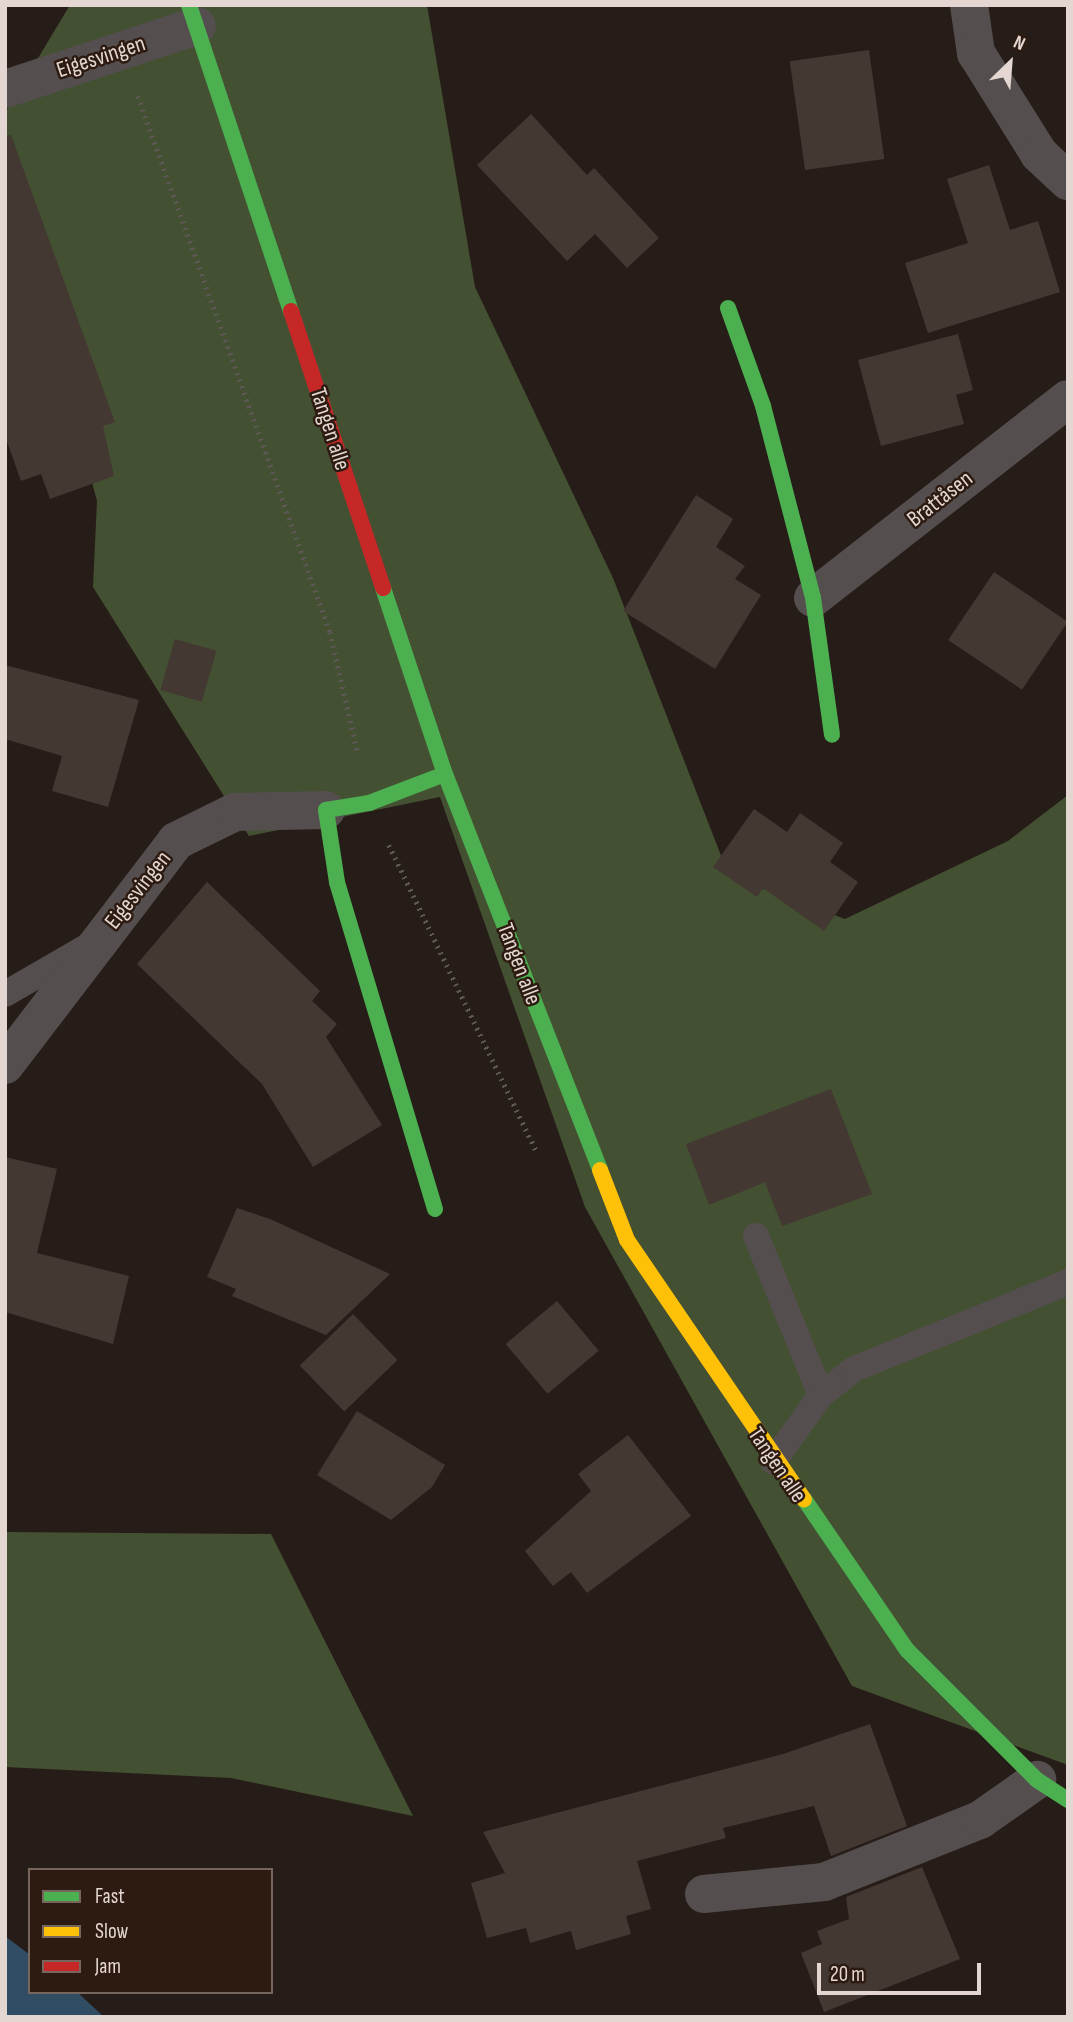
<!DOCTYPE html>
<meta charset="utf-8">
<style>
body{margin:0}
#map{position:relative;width:1073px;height:2022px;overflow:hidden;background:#271d18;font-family:"Sofia Sans Condensed",sans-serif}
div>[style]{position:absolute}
.forest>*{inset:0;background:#435032}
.water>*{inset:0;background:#314d64}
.building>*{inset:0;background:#433832;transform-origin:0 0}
.path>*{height:4.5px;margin-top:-2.25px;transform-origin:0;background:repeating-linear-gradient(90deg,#5d5856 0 2px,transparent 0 7px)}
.lane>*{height:26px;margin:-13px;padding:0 13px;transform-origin:13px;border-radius:13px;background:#544f4e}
.street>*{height:38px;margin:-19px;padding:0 19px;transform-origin:19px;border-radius:19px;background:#544f4e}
.fast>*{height:16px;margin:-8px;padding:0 8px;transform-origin:8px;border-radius:8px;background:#4caf50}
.slow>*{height:16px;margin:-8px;padding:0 8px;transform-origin:8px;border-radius:8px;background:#ffc107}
.jam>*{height:16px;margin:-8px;padding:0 8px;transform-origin:8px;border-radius:8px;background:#c62828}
span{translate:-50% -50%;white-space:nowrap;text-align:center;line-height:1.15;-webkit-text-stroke:5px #2d1b12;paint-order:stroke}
.street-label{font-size:23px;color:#e4d7d1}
.frame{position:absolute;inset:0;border:7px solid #e4d7d1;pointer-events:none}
.legend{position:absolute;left:28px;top:1868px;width:245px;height:126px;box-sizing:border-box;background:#2d1b12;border:2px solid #76665e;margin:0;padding:9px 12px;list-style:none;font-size:21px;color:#e4d7d1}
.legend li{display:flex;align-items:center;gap:14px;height:35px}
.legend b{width:35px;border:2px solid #76665e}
.north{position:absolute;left:975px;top:28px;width:70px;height:70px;-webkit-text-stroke:5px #2d1b12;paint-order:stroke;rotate:25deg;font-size:19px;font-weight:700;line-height:28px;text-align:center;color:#e4d7d1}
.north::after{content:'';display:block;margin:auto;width:24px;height:32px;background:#e4d7d1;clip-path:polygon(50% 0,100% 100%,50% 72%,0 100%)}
.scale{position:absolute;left:817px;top:1963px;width:164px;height:32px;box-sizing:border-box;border:4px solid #e4d7d1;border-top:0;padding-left:9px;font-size:21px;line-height:24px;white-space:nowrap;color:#e4d7d1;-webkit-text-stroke:5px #2d1b12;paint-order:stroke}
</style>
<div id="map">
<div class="forest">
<div style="clip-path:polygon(70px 5px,427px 5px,475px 287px,613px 578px,729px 876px,845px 919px,1008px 841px,1068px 795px,1068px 1765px,852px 1686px,585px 1207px,440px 797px,249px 836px,93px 587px,97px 501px,48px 318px,5px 300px,5px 113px)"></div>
<div style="clip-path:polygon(5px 1532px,271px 1534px,413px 1816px,231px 1778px,5px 1767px)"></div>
</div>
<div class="water">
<div style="clip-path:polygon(5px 1936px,30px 1955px,30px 1992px,77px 1992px,104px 2017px,5px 2017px)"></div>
</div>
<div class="building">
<div style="left:869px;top:50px;width:110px;height:80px;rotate:82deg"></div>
<div style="clip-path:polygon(531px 114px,587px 175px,594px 168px,659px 238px,627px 268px,595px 234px,567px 261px,477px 165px)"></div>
<div style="clip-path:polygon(11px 135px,115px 422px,103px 426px,114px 476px,50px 499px,41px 474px,21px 481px,5px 436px,5px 136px)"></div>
<div style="clip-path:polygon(989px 165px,1010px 230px,1038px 221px,1060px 292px,928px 333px,905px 263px,968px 243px,947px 179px)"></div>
<div style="clip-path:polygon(958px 334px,973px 390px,956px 395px,964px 424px,881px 446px,858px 360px)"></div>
<div style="clip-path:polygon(696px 495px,733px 519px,716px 547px,745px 566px,735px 579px,761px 595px,715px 669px,623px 611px)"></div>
<div style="left:994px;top:572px;width:89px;height:82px;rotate:34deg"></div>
<div style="left:175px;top:639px;width:43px;height:53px;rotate:16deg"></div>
<div style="clip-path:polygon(5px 665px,139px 700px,108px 807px,52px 791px,62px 756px,5px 739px)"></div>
<div style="clip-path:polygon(754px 809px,787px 832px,800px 813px,843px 843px,830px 862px,858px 882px,824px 931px,763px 888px,757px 897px,713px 867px)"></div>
<div style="clip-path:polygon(207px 882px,320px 991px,312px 1001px,337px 1024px,326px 1037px,382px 1125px,313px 1167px,262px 1084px,137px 964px)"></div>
<div style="clip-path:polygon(831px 1089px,872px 1194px,782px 1226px,765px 1182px,709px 1205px,686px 1144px)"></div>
<div style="clip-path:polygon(5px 1157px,57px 1169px,37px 1253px,129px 1276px,113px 1344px,5px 1312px)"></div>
<div style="clip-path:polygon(237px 1208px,270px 1219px,390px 1274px,326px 1335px,232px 1296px,236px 1289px,207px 1277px)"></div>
<div style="left:557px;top:1301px;width:65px;height:67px;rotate:50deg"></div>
<div style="left:353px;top:1314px;width:64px;height:74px;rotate:46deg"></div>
<div style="clip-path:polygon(357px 1411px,445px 1465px,432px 1487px,391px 1520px,317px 1475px)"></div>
<div style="clip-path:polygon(628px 1435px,691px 1516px,587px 1593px,571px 1572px,553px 1586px,525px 1551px,591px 1491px,578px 1474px)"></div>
<div style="clip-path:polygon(870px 1724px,907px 1826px,831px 1856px,814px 1806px,723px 1828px,726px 1838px,637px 1861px,651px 1909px,626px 1916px,631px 1934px,576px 1950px,571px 1931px,530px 1943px,526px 1928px,487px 1938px,471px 1883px,505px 1873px,483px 1832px,783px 1754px)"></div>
<div style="clip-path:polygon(922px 1867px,960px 1959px,824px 2012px,801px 1953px,822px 1944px,817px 1931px,849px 1919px,846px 1897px)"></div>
</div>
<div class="path">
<div style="left:138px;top:96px;width:569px;rotate:70.29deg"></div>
<div style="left:330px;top:632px;width:125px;rotate:77.1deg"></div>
<div style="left:389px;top:845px;width:341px;rotate:64.3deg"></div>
</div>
<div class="lane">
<div style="left:5px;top:994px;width:96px;rotate:-30deg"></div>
<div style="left:756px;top:1236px;width:172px;rotate:67.8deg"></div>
<div style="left:821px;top:1395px;width:82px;rotate:125.6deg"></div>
<div style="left:821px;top:1395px;width:42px;rotate:-38.2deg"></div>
<div style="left:854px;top:1369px;width:231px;rotate:-22.1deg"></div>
</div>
<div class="street">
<div style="left:969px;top:5px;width:49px;rotate:81.7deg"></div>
<div style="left:976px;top:53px;width:119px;rotate:58deg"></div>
<div style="left:1039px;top:154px;width:40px;rotate:43deg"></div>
<div style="left:5px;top:89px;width:202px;rotate:-18.2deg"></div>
<div style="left:813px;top:598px;width:323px;rotate:-38deg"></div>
<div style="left:5px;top:1065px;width:282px;rotate:-52.6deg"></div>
<div style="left:176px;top:841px;width:66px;rotate:-26.2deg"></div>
<div style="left:235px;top:812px;width:91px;rotate:-1.3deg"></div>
<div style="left:704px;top:1894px;width:121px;rotate:-5.7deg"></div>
<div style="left:824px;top:1882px;width:168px;rotate:-21.7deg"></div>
<div style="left:980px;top:1820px;width:70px;rotate:-35.1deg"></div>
</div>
<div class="fast">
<div style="left:189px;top:5px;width:323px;rotate:71.6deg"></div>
<div style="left:728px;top:308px;width:104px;rotate:70.3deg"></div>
<div style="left:763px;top:406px;width:198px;rotate:75.4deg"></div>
<div style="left:813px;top:598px;width:138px;rotate:82.1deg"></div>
<div style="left:383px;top:588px;width:196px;rotate:71.6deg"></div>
<div style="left:445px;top:774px;width:425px;rotate:68.6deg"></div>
<div style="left:435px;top:1209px;width:341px;rotate:-106.7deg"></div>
<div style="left:337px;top:882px;width:73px;rotate:-98.7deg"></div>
<div style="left:326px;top:810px;width:44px;rotate:-9.2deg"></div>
<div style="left:369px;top:803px;width:81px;rotate:-20.9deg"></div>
<div style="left:804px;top:1499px;width:183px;rotate:55.7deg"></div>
<div style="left:907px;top:1650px;width:184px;rotate:45deg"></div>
<div style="left:1037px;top:1780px;width:37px;rotate:33deg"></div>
</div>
<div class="slow">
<div style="left:600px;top:1170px;width:75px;rotate:68.9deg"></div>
<div style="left:627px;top:1240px;width:314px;rotate:55.7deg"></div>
</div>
<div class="jam">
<div style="left:291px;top:311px;width:292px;rotate:71.6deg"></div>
</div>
<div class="street-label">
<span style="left:101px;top:57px;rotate:-18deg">Eigesvingen</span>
<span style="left:330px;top:429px;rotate:72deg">Tangen alle</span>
<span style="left:940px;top:499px;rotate:-38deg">Brattåsen</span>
<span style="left:138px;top:890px;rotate:-52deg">Eigesvingen</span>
<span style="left:519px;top:964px;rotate:69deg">Tangen alle</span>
<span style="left:777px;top:1465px;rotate:56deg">Tangen alle</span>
</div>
<div class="frame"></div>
<ul class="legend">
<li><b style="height:9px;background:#4caf50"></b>Fast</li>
<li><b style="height:9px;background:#ffc107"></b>Slow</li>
<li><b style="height:9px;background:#c62828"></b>Jam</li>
</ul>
<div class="north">N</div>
<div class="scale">20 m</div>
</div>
